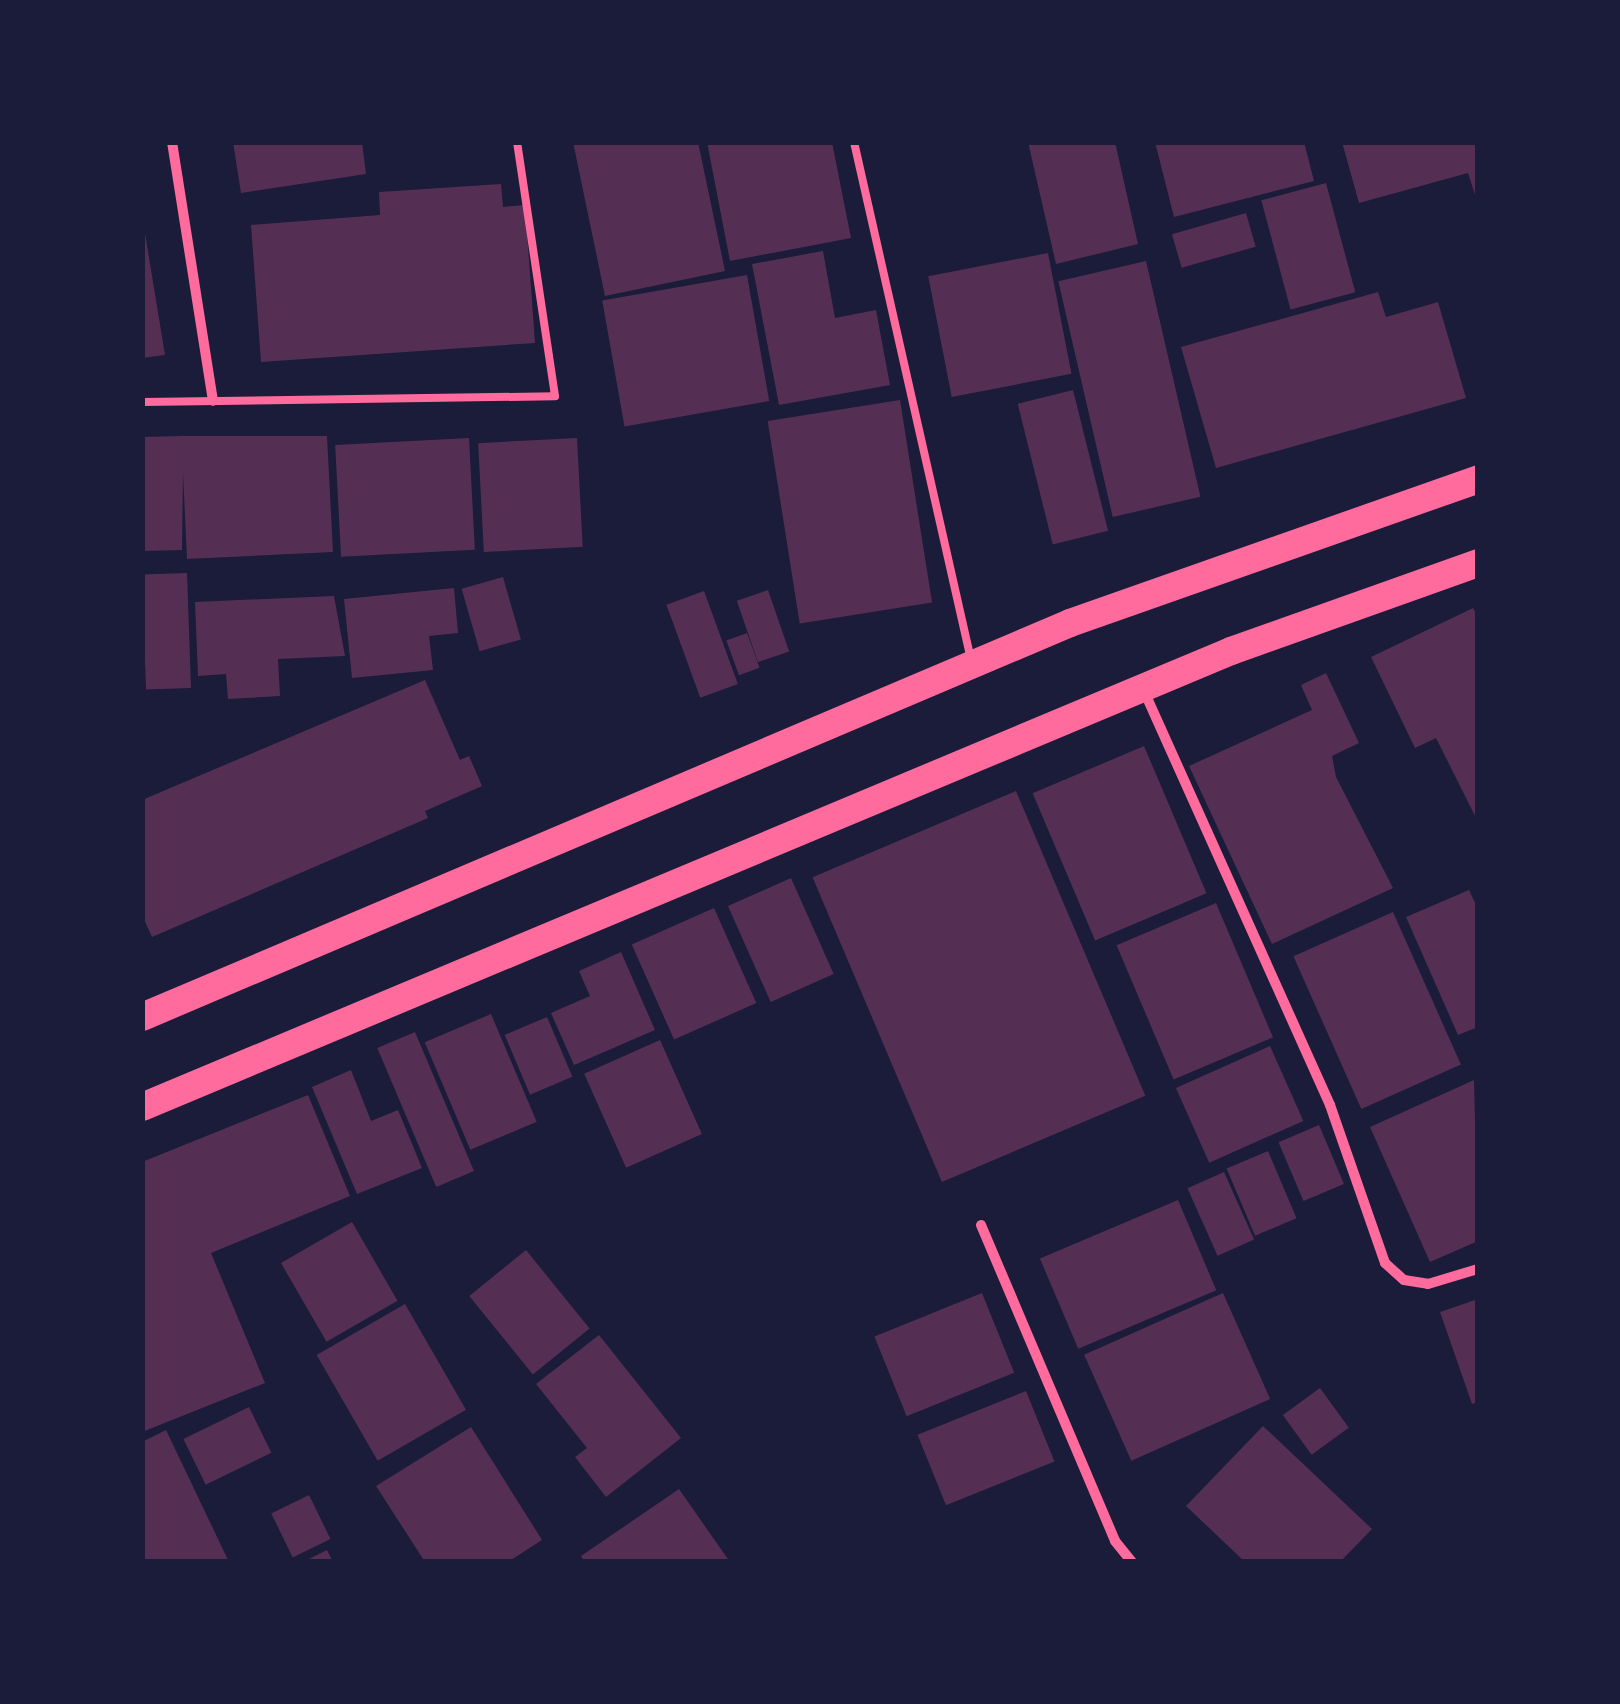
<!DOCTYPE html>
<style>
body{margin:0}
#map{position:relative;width:1620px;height:1704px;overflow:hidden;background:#1b1b3a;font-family:"Public Sans",sans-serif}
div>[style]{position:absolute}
.building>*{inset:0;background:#542f53;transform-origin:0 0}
.service>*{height:8px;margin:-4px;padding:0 4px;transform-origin:4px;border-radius:4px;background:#ff6b9d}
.minor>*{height:10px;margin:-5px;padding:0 5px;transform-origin:5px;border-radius:5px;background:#ff6b9d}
.trunk>*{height:28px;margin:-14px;padding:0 14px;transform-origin:14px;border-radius:14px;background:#ff6b9d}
span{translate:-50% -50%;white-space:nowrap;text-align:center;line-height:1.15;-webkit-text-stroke:9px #1b1b3a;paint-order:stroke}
.frame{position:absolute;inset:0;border:145px solid #1b1b3a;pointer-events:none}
</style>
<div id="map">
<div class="building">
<div style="clip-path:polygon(233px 142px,362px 142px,366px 174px,241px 193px)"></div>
<div style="clip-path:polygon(573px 142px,698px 142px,725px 271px,605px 296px)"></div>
<div style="clip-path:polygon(707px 142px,832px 142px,851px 238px,730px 261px)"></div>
<div style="clip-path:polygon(1028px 142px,1115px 142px,1138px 244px,1056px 264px)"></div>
<div style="clip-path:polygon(1155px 142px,1304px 142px,1314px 181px,1174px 217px)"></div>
<div style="clip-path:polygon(1342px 142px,1478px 142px,1478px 204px,1468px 173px,1359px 203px)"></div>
<div style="left:1326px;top:183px;width:113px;height:67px;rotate:75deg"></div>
<div style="clip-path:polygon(501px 184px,503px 207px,525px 205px,535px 343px,261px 362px,251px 225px,380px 215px,379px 192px)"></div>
<div style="left:1246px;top:213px;width:35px;height:77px;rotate:74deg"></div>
<div style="clip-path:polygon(142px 215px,165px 355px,142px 358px)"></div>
<div style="clip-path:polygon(823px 251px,835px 318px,876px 310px,890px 385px,779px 405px,752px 264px)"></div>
<div style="left:1048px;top:253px;width:123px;height:122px;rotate:79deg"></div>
<div style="left:1146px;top:261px;width:242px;height:90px;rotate:77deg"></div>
<div style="left:747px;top:275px;width:128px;height:147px;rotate:80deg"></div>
<div style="clip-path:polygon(1378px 292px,1386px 317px,1438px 302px,1466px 398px,1216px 468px,1181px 347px)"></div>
<div style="left:1073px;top:390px;width:145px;height:57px;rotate:76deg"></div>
<div style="left:900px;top:400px;width:205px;height:134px;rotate:81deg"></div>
<div style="clip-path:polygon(182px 436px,327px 436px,333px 552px,187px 559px,183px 473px,182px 550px,142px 551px,142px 437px)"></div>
<div style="left:469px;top:438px;width:112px;height:134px;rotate:87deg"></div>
<div style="left:577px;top:438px;width:109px;height:99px;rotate:87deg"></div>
<div style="left:187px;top:573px;width:115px;height:45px;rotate:88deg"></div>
<div style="left:503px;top:577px;width:65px;height:43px;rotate:74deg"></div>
<div style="clip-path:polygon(454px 588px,458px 633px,429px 636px,433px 670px,352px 678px,344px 599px)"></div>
<div style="left:768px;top:590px;width:65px;height:33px;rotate:71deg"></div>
<div style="left:704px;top:591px;width:99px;height:40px;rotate:70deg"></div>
<div style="clip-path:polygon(334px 596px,345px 656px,278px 659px,280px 696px,228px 699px,226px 674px,198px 676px,195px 602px)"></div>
<div style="clip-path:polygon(1473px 608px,1478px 617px,1478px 822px,1436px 738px,1415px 748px,1371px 657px)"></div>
<div style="left:747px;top:633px;width:37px;height:22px;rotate:70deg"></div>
<div style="clip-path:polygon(1326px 673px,1359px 743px,1332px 756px,1336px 777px,1393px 888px,1272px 944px,1189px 766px,1312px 710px,1301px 685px)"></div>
<div style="clip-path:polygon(425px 680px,460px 760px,469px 756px,482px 786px,425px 811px,428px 818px,152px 937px,142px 915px,142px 800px)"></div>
<div style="left:1144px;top:746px;width:160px;height:121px;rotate:67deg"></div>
<div style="left:1016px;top:791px;width:331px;height:221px;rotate:67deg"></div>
<div style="left:791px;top:878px;width:105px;height:69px;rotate:66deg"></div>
<div style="clip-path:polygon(1469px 890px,1478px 909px,1478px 1027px,1458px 1035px,1406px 917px)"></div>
<div style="left:1216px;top:903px;width:146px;height:108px;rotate:67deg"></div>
<div style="left:714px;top:908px;width:104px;height:90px;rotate:66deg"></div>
<div style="left:1393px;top:912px;width:167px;height:109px;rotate:66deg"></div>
<div style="clip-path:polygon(621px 952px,655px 1030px,574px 1065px,551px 1013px,590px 996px,579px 971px)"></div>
<div style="left:491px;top:1014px;width:117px;height:72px;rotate:67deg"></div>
<div style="left:547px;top:1017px;width:65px;height:46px;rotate:67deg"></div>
<div style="left:415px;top:1032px;width:151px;height:41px;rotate:67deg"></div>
<div style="left:660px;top:1040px;width:103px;height:83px;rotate:66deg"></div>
<div style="left:1270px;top:1046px;width:82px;height:103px;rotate:66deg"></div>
<div style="clip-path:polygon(351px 1070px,371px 1121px,398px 1110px,422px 1168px,357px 1194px,312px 1087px)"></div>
<div style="clip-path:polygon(1474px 1080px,1478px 1241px,1430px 1262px,1370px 1127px)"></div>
<div style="clip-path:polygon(308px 1095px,350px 1196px,211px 1253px,265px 1383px,142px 1432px,142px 1162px)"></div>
<div style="left:1319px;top:1125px;width:64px;height:44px;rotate:67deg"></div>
<div style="left:1268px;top:1151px;width:73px;height:45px;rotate:67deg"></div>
<div style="left:1224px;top:1172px;width:74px;height:40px;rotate:66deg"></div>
<div style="left:1178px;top:1200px;width:98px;height:150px;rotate:67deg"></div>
<div style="left:352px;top:1222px;width:91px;height:82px;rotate:60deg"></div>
<div style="left:526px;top:1250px;width:101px;height:73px;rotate:51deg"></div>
<div style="left:982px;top:1293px;width:86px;height:116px;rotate:68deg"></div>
<div style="left:1223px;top:1293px;width:116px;height:152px;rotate:66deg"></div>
<div style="clip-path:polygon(1478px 1299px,1478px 1402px,1472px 1404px,1440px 1312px)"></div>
<div style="left:405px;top:1304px;width:122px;height:102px;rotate:60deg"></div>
<div style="clip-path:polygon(599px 1335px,681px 1438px,606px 1497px,575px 1457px,587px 1448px,536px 1384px)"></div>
<div style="left:1320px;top:1388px;width:49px;height:46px;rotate:54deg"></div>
<div style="left:1026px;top:1391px;width:76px;height:117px;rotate:68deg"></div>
<div style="left:249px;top:1407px;width:51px;height:73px;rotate:64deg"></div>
<div style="clip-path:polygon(1263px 1426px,1372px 1529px,1340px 1562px,1245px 1562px,1186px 1506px)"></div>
<div style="clip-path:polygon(471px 1427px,542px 1540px,508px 1562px,425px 1562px,376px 1486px)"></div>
<div style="clip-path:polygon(166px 1430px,229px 1562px,142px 1562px,142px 1442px)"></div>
<div style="clip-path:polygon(679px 1489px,730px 1562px,585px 1562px,581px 1556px)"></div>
<div style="left:309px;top:1495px;width:49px;height:42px;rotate:64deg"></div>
<div style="clip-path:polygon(327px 1550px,333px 1562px,303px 1562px)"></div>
</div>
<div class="service">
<div style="left:854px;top:142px;width:531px;rotate:77.27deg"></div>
<div style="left:142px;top:402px;width:413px;rotate:-0.8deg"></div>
<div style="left:555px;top:396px;width:257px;rotate:-98.5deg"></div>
</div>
<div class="minor">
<div style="left:172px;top:142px;width:262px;rotate:81deg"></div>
<div style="left:1144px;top:691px;width:454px;rotate:65.8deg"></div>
<div style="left:1330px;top:1105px;width:167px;rotate:70.8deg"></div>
<div style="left:1385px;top:1263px;width:25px;rotate:42deg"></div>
<div style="left:1404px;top:1280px;width:24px;rotate:9deg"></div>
<div style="left:1428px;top:1284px;width:52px;rotate:-16.7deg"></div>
<div style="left:981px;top:1225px;width:343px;rotate:67deg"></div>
<div style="left:1115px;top:1541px;width:27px;rotate:51deg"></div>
</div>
<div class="trunk">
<div style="left:142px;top:1017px;width:1008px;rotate:-23deg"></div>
<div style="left:1070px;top:623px;width:433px;rotate:-19.4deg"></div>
<div style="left:142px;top:1107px;width:1181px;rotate:-22.72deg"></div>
<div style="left:1231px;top:651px;width:262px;rotate:-19.6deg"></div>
</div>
<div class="frame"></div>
</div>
